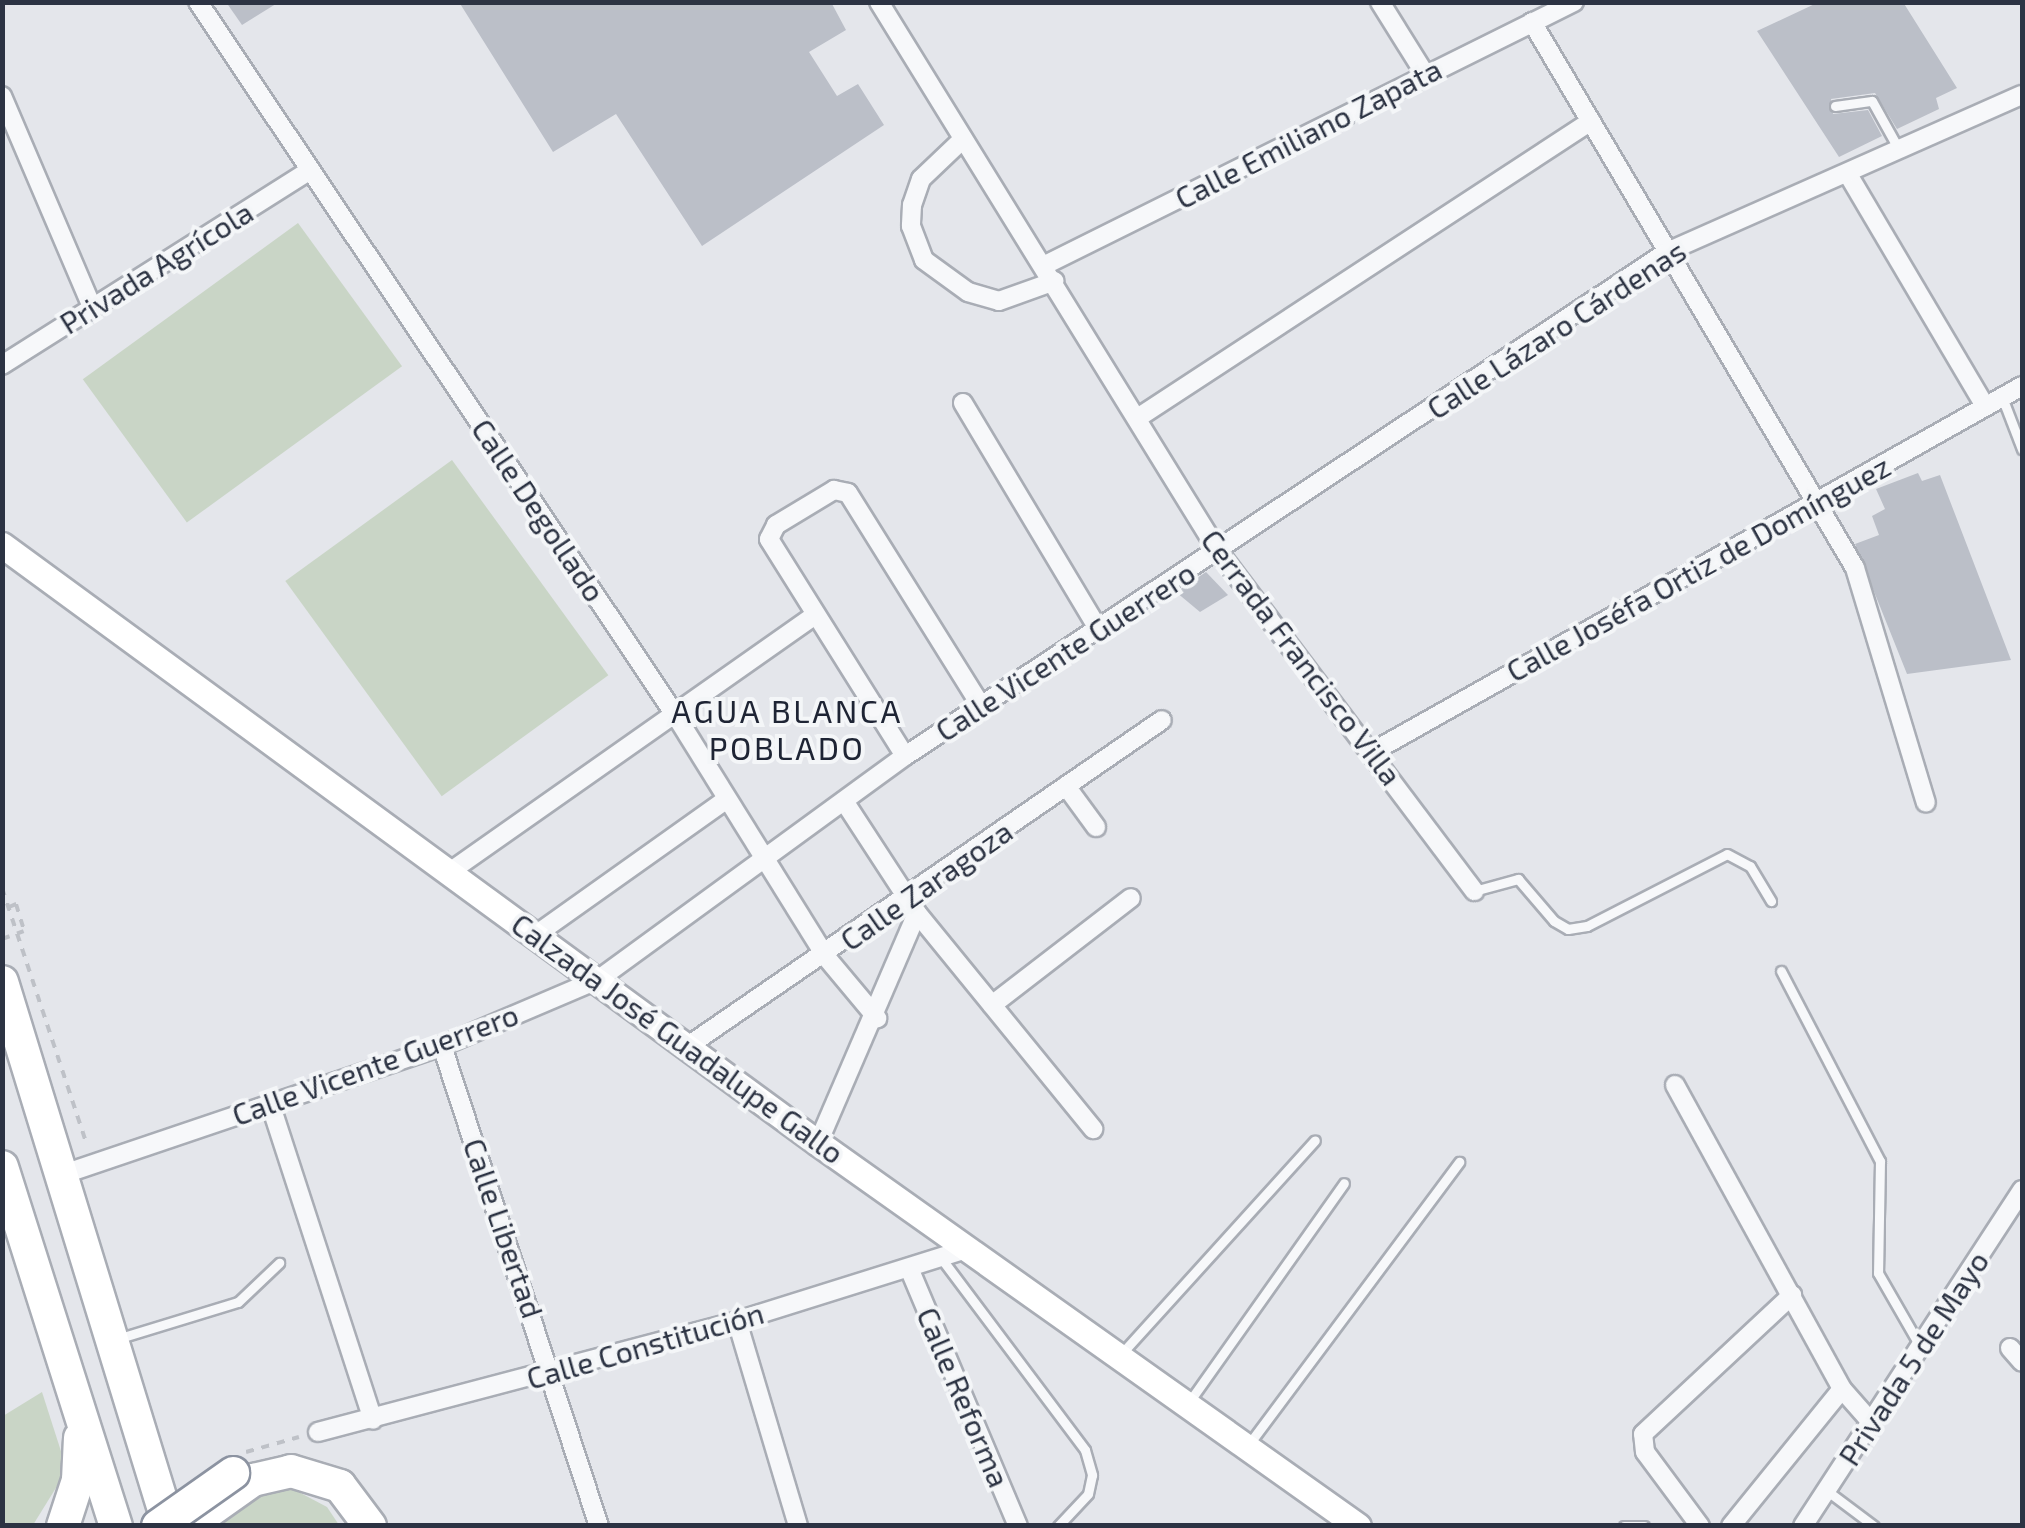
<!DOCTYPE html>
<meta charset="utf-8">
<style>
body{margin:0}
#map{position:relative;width:2025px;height:1528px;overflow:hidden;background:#e4e6eb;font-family:"Exo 2",sans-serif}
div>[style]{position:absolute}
.green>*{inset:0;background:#c9d5c6;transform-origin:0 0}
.building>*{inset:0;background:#bbbfc8}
.path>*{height:4px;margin-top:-2px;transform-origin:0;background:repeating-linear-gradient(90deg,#bec1c7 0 8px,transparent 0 16px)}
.roads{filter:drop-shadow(2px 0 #a9adb5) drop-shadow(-2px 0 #a9adb5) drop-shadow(0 2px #a9adb5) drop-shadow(0 -2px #a9adb5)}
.lane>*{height:9px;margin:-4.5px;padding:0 4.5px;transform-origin:4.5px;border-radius:4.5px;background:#f7f8fa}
.street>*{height:18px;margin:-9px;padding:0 9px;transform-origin:9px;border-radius:9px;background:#f7f8fa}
.secondary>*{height:25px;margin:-12.5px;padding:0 12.5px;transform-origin:12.5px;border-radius:12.5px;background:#fff}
.highway>*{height:32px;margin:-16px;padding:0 16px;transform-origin:16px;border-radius:16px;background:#fff}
.path-bridge>*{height:4px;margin-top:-2px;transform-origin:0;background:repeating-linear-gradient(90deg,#bec1c7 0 8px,transparent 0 16px)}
.bridges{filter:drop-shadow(2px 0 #8c93a1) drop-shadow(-2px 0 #8c93a1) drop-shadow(0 2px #8c93a1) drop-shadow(0 -2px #8c93a1)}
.highway-bridge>*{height:32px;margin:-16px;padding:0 16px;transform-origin:16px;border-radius:16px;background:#fff}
span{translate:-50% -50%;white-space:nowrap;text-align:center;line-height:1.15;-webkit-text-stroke:8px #f4f6f8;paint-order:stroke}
.street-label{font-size:30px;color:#2c3343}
.neighbourhood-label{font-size:32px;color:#1e2434;letter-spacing:2.5px}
.frame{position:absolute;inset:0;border:5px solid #2c3343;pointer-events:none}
</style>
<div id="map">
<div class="green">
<div style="left:298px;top:223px;width:177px;height:266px;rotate:54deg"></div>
<div style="left:452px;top:460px;width:266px;height:206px;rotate:54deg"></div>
<div style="clip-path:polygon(42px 1392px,67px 1470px,33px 1525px,3px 1526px,3px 1416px)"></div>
<div style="clip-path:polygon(293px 1489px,327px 1507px,339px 1525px,207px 1526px,244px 1499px)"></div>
</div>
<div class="building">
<div style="clip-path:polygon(226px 2px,279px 2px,242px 25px)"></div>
<div style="clip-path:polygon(459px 2px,831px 2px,846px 30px,809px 52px,837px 96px,858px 84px,884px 125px,702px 246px,616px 114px,553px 152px)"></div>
<div style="clip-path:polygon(1819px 2px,1903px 2px,1957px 88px,1936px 98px,1939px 109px,1897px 129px,1875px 93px,1831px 99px,1833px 114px,1868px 110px,1882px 136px,1839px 157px,1757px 31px)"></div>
<div style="clip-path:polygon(1918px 473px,1922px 481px,1940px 475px,2011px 660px,1907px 674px,1855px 544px,1879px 535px,1872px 516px,1885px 509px,1876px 489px)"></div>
<div style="clip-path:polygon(1206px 572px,1228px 595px,1200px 612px,1176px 592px)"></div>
</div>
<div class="path">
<div style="left:2px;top:888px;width:271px;rotate:71.7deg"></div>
<div style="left:9px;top:907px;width:8px;rotate:-23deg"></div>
<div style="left:16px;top:904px;width:28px;rotate:73deg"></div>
<div style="left:246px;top:1452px;width:55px;rotate:-15.8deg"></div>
</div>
<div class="roads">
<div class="lane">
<div style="left:1835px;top:106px;width:37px;rotate:-8deg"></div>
<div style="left:1872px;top:101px;width:54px;rotate:61deg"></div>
<div style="left:2002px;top:397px;width:56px;rotate:69deg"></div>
<div style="left:1474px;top:891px;width:46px;rotate:-15.3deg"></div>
<div style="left:1518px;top:879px;width:55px;rotate:49.4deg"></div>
<div style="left:1554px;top:921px;width:16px;rotate:30deg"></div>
<div style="left:1568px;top:929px;width:19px;rotate:-9deg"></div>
<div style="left:1587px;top:926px;width:157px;rotate:-27.2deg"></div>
<div style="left:1727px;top:854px;width:26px;rotate:28deg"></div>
<div style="left:1750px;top:866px;width:41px;rotate:59deg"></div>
<div style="left:1781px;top:971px;width:214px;rotate:62.5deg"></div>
<div style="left:1880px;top:1161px;width:112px;rotate:91deg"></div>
<div style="left:1878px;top:1273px;width:84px;rotate:60.1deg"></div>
<div style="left:941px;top:1258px;width:240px;rotate:53.1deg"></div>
<div style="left:1085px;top:1450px;width:26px;rotate:74deg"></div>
<div style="left:1092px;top:1475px;width:19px;rotate:102deg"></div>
<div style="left:1088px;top:1494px;width:44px;rotate:133.2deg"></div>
<div style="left:120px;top:1338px;width:123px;rotate:-17deg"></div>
<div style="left:238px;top:1302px;width:57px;rotate:-43.6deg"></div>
<div style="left:1122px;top:1353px;width:287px;rotate:-47.8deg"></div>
<div style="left:1189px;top:1402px;width:268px;rotate:-54.7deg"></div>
<div style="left:1249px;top:1444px;width:352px;rotate:-53.3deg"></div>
<div style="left:1826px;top:1490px;width:60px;rotate:36.9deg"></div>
<div style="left:1624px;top:1526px;width:20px"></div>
</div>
<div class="street">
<div style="left:198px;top:2px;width:859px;rotate:56.2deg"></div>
<div style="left:676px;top:716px;width:284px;rotate:58.1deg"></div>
<div style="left:826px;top:957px;width:80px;rotate:50.1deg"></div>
<div style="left:879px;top:2px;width:645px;rotate:58.31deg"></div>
<div style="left:1218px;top:551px;width:426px;rotate:53deg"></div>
<div style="left:1380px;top:2px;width:85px;rotate:58deg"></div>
<div style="left:1532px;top:22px;width:634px;rotate:59.39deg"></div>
<div style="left:1855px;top:568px;width:245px;rotate:73.2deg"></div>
<div style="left:2px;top:96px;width:227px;rotate:66.9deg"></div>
<div style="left:963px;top:139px;width:58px;rotate:136.4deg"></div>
<div style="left:921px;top:179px;width:28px;rotate:109deg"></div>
<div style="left:912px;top:205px;width:21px;rotate:93deg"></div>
<div style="left:911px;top:226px;width:36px;rotate:69deg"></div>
<div style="left:924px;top:260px;width:54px;rotate:36deg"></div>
<div style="left:968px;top:292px;width:32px;rotate:16deg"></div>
<div style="left:999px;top:301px;width:59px;rotate:-19.7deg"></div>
<div style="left:1849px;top:176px;width:267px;rotate:59.4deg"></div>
<div style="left:1043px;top:266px;width:593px;rotate:-26.44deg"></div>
<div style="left:2px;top:365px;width:365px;rotate:-32.3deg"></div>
<div style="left:963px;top:403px;width:261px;rotate:59.1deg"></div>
<div style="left:1139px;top:417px;width:540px;rotate:-33.22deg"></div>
<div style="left:1374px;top:751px;width:744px;rotate:-29.39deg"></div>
<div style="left:905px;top:756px;width:256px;rotate:-122.1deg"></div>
<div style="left:769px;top:539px;width:16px;rotate:-63deg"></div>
<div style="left:776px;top:525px;width:68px;rotate:-31.1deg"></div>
<div style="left:834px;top:490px;width:14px;rotate:12deg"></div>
<div style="left:848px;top:493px;width:251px;rotate:58deg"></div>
<div style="left:1066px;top:786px;width:51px;rotate:53.8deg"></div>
<div style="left:844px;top:801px;width:134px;rotate:56.9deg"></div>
<div style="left:917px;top:913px;width:279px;rotate:50.8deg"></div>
<div style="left:451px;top:871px;width:444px;rotate:-35.1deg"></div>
<div style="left:537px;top:934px;width:229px;rotate:-35.4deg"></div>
<div style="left:992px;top:1005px;width:175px;rotate:-37.6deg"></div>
<div style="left:442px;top:1046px;width:505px;rotate:71.89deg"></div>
<div style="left:688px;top:1046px;width:575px;rotate:-34.52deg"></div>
<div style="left:1675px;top:1085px;width:347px;rotate:61.2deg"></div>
<div style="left:1842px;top:1389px;width:44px;rotate:48.7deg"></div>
<div style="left:270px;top:1103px;width:333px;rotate:72deg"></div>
<div style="left:818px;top:1143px;width:250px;rotate:-66.7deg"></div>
<div style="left:61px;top:1175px;width:402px;rotate:-18.7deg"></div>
<div style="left:442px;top:1046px;width:171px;rotate:-23.1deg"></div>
<div style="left:599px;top:979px;width:379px;rotate:-36.1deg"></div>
<div style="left:905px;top:756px;width:914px;rotate:-33.48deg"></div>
<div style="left:1667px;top:252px;width:388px;rotate:-23.9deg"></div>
<div style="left:909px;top:1268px;width:280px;rotate:67.1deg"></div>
<div style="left:737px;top:1321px;width:214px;rotate:73.4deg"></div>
<div style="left:2010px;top:1348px;width:18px;rotate:49deg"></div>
<div style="left:318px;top:1432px;width:433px;rotate:-14.8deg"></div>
<div style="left:737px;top:1321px;width:244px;rotate:-17.4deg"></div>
<div style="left:1700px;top:1526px;width:92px;rotate:-126.6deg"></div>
<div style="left:1645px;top:1452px;width:18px;rotate:-96deg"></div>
<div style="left:1643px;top:1434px;width:204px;rotate:-43deg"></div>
<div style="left:1731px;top:1526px;width:176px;rotate:-51deg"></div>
<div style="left:1803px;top:1526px;width:401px;rotate:-56.9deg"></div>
</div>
<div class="secondary">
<div style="left:2px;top:545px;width:1012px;rotate:36.24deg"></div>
<div style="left:818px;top:1143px;width:662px;rotate:35.35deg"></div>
</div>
<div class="highway">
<div style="left:2px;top:982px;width:569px;rotate:72.93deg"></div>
<div style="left:2px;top:1167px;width:377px;rotate:72.4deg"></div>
<div style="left:63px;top:1526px;width:48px;rotate:-71.9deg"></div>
<div style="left:78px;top:1480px;width:42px;rotate:-87.3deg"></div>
<div style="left:188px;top:1526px;width:80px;rotate:-35.3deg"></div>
<div style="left:253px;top:1480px;width:39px;rotate:-13deg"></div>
<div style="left:291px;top:1471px;width:51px;rotate:17deg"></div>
<div style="left:340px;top:1486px;width:50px;rotate:53.1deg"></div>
</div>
</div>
<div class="path-bridge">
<div style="left:2px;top:939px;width:23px;rotate:-20deg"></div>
</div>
<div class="bridges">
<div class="highway-bridge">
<div style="left:158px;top:1526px;width:92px;rotate:-35.2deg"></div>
</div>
</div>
<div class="street-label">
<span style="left:1308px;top:133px;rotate:-27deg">Calle Emiliano Zapata</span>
<span style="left:156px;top:267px;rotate:-32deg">Privada Agrícola</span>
<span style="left:1556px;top:329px;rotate:-33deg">Calle Lázaro Cárdenas</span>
<span style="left:539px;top:510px;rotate:56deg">Calle Degollado</span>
<span style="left:1698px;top:568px;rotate:-29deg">Calle Joséfa Ortiz de Domínguez</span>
<span style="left:1065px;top:651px;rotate:-33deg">Calle Vicente Guerrero</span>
<span style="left:1302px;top:657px;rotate:53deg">Cerrada Francisco Villa</span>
<span style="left:926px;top:885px;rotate:-35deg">Calle Zaragoza</span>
<span style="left:678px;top:1038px;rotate:36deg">Calzada José Guadalupe Gallo</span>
<span style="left:375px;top:1064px;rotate:-20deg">Calle Vicente Guerrero</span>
<span style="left:504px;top:1228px;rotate:71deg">Calle Libertad</span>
<span style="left:645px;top:1345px;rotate:-16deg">Calle Constitución</span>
<span style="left:1913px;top:1358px;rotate:-57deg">Privada 5 de Mayo</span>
<span style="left:964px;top:1397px;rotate:67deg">Calle Reforma</span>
</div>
<div class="neighbourhood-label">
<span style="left:787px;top:729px">AGUA BLANCA<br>POBLADO</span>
</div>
<div class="frame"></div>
</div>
